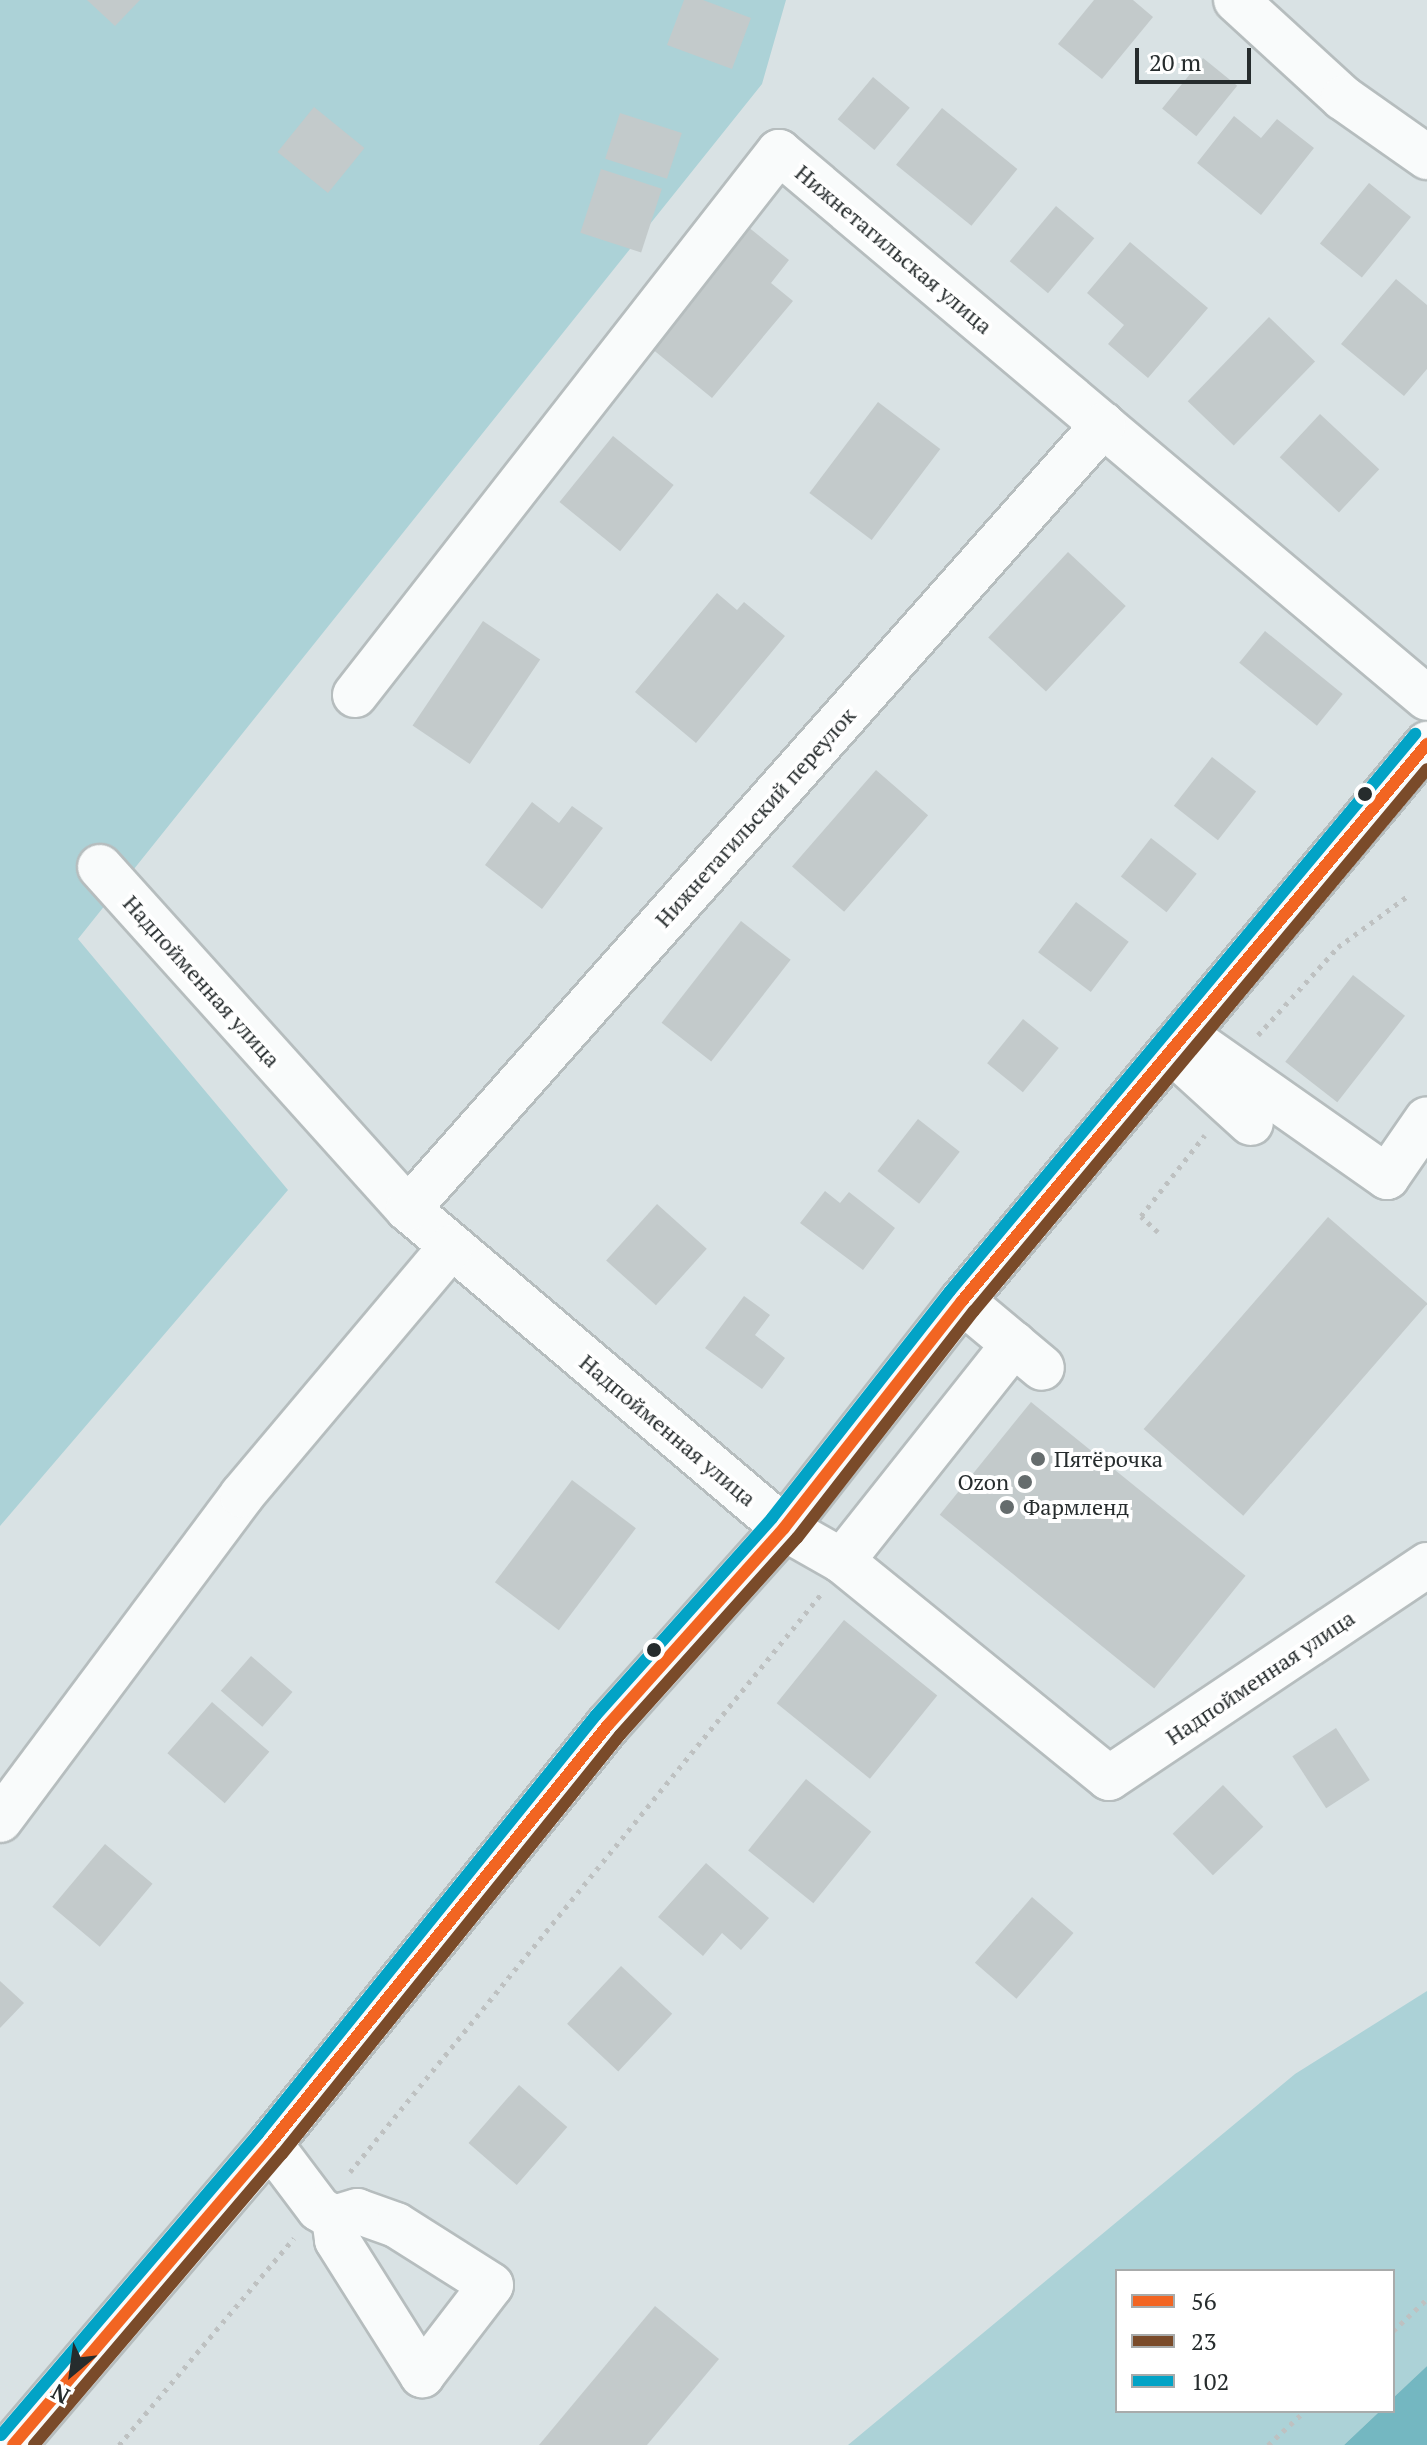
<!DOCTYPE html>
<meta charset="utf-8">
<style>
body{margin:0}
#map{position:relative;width:1427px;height:2445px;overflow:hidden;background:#d9e2e4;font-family:"PT Serif",serif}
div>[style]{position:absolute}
.green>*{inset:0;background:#acd2d7}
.water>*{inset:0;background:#74b7c1}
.building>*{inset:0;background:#c3cacb;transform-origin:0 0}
.path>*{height:5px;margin-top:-2.5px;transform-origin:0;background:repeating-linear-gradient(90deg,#bec1c1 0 4px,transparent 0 10px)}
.roads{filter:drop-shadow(2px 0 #b6bdbe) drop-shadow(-2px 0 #b6bdbe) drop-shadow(0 2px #b6bdbe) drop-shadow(0 -2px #b6bdbe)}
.minor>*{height:44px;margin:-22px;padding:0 22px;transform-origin:22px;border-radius:22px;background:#f9fbfb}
.bus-1>*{height:12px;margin:-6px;padding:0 6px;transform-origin:6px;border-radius:6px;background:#f26522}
.bus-2>*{height:12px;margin:-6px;padding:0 6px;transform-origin:6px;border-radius:6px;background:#7a4b2a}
.bus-3>*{height:12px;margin:-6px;padding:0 6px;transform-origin:6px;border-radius:6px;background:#02a3c6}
.dots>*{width:22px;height:22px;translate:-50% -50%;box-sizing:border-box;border:4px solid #fff;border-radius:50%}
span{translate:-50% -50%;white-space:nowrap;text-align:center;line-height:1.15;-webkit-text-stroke:8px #fff;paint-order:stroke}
.street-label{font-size:22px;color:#262c2d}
.poi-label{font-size:22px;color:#262c2d}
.left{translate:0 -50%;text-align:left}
.right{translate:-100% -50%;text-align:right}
.legend{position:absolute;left:1115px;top:2269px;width:280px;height:144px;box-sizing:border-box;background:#fff;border:2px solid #a8abab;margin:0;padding:10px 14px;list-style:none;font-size:24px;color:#262c2d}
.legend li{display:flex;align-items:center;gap:16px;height:40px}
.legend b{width:40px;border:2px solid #a8abab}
.north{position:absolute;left:32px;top:2333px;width:80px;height:80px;-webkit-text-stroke:6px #fff;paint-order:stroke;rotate:209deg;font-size:22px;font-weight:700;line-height:32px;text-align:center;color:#262c2d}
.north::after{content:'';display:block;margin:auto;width:28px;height:36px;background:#262c2d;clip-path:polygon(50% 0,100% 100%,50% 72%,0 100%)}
.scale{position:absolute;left:1135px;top:48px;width:116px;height:36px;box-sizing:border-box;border:4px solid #262c2d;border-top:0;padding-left:10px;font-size:24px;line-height:28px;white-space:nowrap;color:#262c2d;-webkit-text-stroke:6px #fff;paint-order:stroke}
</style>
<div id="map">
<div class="green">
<div style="clip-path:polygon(0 0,786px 0,762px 84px,78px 939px,288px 1190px,0 1526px)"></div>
<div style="clip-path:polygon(1427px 1991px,1427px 2366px,1393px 2398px,1393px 2271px,1117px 2271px,1117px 2411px,1380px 2411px,1344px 2445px,848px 2445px,1295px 2074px)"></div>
</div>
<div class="water">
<div style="clip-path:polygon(1427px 2366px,1427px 2445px,1344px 2445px,1380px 2411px,1393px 2411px,1393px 2398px)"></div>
</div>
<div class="building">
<div style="clip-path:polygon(87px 0,140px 0,115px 26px)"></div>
<div style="clip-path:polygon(684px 0,703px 0,751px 18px,732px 69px,667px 45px)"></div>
<div style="clip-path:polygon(1094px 0,1133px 0,1153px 17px,1102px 79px,1058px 44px)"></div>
<div style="left:1203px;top:58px;width:44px;height:65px;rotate:39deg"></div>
<div style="left:873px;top:77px;width:48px;height:55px;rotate:40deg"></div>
<div style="left:314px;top:107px;width:65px;height:58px;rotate:39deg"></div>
<div style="left:942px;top:108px;width:97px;height:73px;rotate:39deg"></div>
<div style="left:620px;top:113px;width:65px;height:48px;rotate:18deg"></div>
<div style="clip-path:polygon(1234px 116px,1261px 138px,1277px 119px,1314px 148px,1261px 215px,1197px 163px)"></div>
<div style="left:601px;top:169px;width:64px;height:67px;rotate:18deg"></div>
<div style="left:1369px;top:183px;width:54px;height:78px;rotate:39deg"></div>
<div style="left:1056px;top:206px;width:50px;height:72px;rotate:40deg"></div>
<div style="clip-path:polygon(747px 226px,789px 260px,771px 283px,793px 301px,712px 398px,651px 348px)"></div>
<div style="clip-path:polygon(1130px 242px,1208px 308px,1148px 378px,1108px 344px,1124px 325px,1087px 293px)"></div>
<div style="clip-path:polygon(1396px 279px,1427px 305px,1427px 369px,1404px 396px,1341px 344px)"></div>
<div style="left:1269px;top:317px;width:64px;height:117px;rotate:44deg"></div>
<div style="left:878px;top:402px;width:78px;height:114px;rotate:37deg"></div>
<div style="left:1320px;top:414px;width:81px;height:59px;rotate:43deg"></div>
<div style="left:613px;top:436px;width:78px;height:85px;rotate:39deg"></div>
<div style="left:1068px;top:552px;width:79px;height:117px;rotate:43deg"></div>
<div style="clip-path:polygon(717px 593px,737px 610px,744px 602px,785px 636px,696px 743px,635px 692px)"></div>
<div style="left:483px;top:621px;width:69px;height:126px;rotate:34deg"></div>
<div style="left:1265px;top:631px;width:100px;height:41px;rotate:39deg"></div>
<div style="left:1212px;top:757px;width:56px;height:62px;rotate:38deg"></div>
<div style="left:876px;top:770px;width:69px;height:128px;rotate:41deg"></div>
<div style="clip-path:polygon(532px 802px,559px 823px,572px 806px,603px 828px,542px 909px,485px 865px)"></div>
<div style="left:1151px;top:838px;width:58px;height:49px;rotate:38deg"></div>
<div style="left:1076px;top:902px;width:66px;height:63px;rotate:37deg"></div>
<div style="left:741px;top:921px;width:63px;height:129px;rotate:38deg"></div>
<div style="left:1353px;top:975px;width:66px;height:110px;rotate:38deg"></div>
<div style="left:1023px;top:1019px;width:46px;height:57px;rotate:39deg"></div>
<div style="left:918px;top:1119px;width:53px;height:66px;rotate:38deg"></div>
<div style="clip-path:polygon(825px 1191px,840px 1203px,849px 1192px,895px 1228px,863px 1270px,800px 1223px)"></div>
<div style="left:657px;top:1204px;width:67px;height:76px;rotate:42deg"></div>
<div style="left:1328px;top:1217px;width:132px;height:281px;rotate:41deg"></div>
<div style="clip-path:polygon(744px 1296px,770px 1315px,755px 1335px,785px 1358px,762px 1389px,705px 1348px)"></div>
<div style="left:1031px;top:1402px;width:276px;height:145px;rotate:39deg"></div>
<div style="left:572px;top:1480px;width:80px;height:128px;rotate:37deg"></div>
<div style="left:844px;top:1620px;width:120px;height:107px;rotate:39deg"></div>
<div style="left:251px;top:1656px;width:55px;height:46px;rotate:41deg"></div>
<div style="left:212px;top:1702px;width:76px;height:68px;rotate:41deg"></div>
<div style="left:1336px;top:1728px;width:62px;height:52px;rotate:57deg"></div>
<div style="left:806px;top:1779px;width:84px;height:92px;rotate:39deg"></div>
<div style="left:1223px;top:1785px;width:58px;height:70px;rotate:46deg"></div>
<div style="left:105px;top:1844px;width:62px;height:82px;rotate:40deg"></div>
<div style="clip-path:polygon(706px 1863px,769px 1918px,741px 1950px,722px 1933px,703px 1956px,658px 1917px)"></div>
<div style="left:1032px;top:1897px;width:55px;height:87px;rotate:41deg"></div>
<div style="left:621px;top:1966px;width:70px;height:79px;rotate:43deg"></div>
<div style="clip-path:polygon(0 1981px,24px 2003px,0 2028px)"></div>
<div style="left:519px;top:2085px;width:64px;height:77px;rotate:41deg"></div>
<div style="clip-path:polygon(655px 2306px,719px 2359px,647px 2445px,539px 2445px)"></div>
</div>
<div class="path">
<div style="left:1258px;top:1035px;width:119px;rotate:-47.7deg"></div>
<div style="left:1338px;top:947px;width:88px;rotate:-36.2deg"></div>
<div style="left:1158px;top:1232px;width:23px;rotate:-137deg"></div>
<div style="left:1141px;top:1216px;width:103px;rotate:-51.7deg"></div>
<div style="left:350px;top:2172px;width:746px;rotate:-50.82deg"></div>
<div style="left:1393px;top:2331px;width:47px;rotate:-43.3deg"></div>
<div style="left:119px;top:2445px;width:271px;rotate:-49.8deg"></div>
<div style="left:1268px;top:2445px;width:50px;rotate:-42.6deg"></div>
</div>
<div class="roads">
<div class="minor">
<div style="left:1236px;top:0;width:145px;rotate:42.5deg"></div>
<div style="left:1343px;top:98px;width:103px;rotate:35.1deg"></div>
<div style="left:355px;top:695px;width:689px;rotate:-52.02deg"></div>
<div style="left:779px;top:152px;width:847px;rotate:40.12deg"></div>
<div style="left:100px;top:867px;width:460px;rotate:48deg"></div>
<div style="left:408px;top:1209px;width:493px;rotate:40.3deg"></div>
<div style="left:784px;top:1528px;width:67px;rotate:29.6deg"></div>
<div style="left:842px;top:1561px;width:344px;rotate:39.1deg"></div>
<div style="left:1109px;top:1778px;width:383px;rotate:-33.8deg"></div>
<div style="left:1185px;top:1035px;width:247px;rotate:35.1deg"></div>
<div style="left:1387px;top:1177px;width:70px;rotate:-55.4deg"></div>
<div style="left:1185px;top:1063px;width:89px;rotate:42.3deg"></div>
<div style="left:408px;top:1209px;width:1048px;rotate:-48.44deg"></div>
<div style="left:962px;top:1301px;width:104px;rotate:39.9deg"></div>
<div style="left:842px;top:1561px;width:277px;rotate:-51.6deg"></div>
<div style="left:0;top:1820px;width:405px;rotate:-53.3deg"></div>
<div style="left:242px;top:1495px;width:324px;rotate:-49.9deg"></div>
<div style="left:270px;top:2144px;width:81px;rotate:53deg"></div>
<div style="left:319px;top:2209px;width:17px;rotate:31deg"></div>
<div style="left:334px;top:2218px;width:22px;rotate:82deg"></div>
<div style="left:337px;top:2240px;width:160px;rotate:57.8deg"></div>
<div style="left:422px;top:2375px;width:113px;rotate:-52.5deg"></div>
<div style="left:491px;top:2285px;width:112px;rotate:-147.7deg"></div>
<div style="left:396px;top:2225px;width:41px;rotate:-160.3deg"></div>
<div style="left:357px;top:2211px;width:24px;rotate:163deg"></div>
<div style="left:13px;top:2445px;width:396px;rotate:-49.5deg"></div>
<div style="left:270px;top:2144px;width:538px;rotate:-51.11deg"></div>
<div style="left:608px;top:1725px;width:264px;rotate:-48.2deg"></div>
<div style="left:784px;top:1528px;width:288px;rotate:-51.9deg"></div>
<div style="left:962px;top:1301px;width:726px;rotate:-50.14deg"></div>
</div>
</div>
<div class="bus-1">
<div style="left:13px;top:2445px;width:396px;rotate:-49.5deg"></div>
<div style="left:270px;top:2144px;width:538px;rotate:-51.11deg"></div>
<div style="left:608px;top:1725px;width:264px;rotate:-48.2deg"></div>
<div style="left:784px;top:1528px;width:288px;rotate:-51.9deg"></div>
<div style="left:962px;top:1301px;width:726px;rotate:-50.14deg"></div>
</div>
<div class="bus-2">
<div style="left:34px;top:2445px;width:382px;rotate:-49.6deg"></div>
<div style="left:282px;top:2154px;width:538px;rotate:-51.11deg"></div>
<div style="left:620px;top:1735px;width:265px;rotate:-48.1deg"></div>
<div style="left:797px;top:1538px;width:288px;rotate:-52.1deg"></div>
<div style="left:974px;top:1311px;width:706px;rotate:-50.11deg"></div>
</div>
<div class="bus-3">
<div style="left:1px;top:2435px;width:396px;rotate:-49.5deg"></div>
<div style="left:258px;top:2134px;width:538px;rotate:-51.11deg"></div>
<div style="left:596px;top:1715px;width:264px;rotate:-48.2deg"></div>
<div style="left:772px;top:1518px;width:288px;rotate:-51.9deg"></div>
<div style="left:950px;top:1291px;width:726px;rotate:-50.14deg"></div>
</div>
<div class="dots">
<div style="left:1365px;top:794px;background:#262c2d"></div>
<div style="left:1038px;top:1459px;background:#656c6d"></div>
<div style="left:1025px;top:1482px;background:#656c6d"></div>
<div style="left:1007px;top:1507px;background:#656c6d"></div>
<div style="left:654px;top:1650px;background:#262c2d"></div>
</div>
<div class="street-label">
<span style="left:894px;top:249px;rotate:40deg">Нижнетагильская улица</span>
<span style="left:755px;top:817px;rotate:-48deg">Нижнетагильский переулок</span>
<span style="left:202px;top:981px;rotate:48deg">Надпойменная улица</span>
<span style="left:668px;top:1430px;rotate:40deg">Надпойменная улица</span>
<span style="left:1260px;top:1677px;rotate:-34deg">Надпойменная улица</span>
</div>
<div class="poi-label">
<span class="left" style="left:1054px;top:1459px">Пятёрочка</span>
<span class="right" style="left:1009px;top:1482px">Ozon</span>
<span class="left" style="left:1023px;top:1507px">Фармленд</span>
</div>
<ul class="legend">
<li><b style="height:10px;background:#f26522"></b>56</li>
<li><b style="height:10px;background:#7a4b2a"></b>23</li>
<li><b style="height:10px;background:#02a3c6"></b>102</li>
</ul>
<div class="north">N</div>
<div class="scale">20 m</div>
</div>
